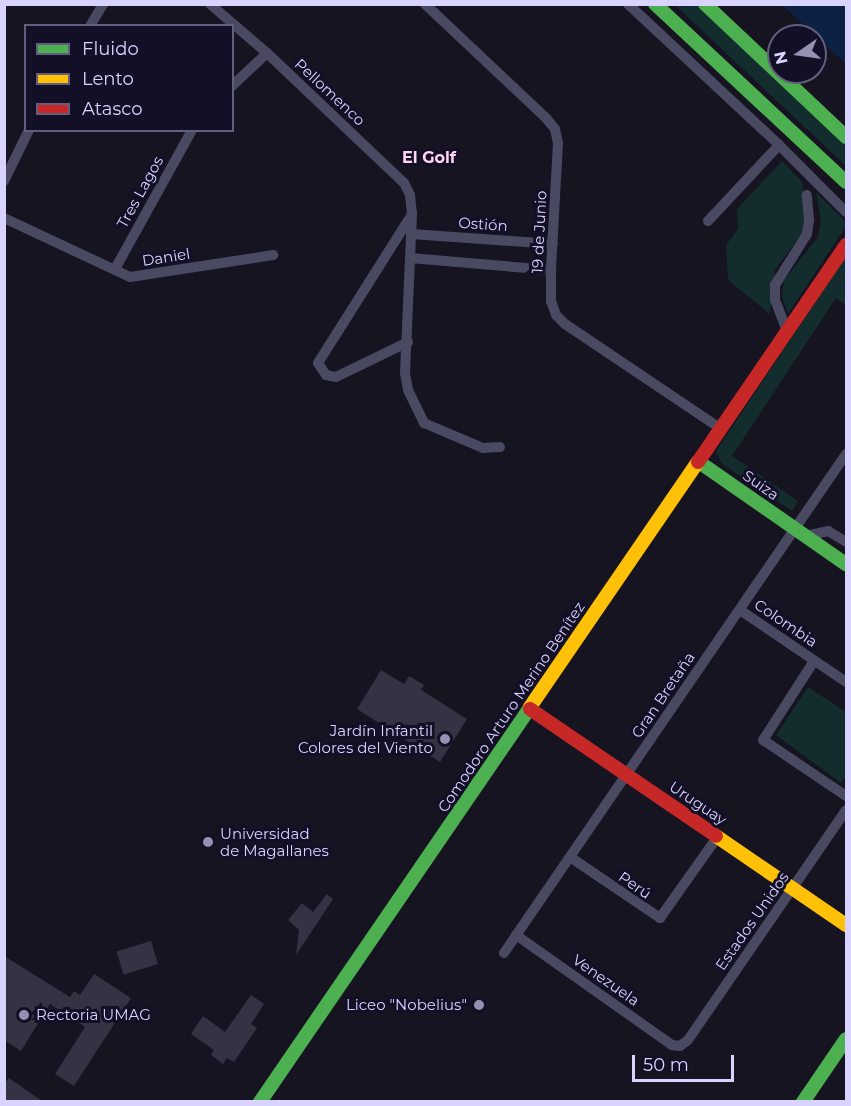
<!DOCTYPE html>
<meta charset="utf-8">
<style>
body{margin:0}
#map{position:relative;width:851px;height:1106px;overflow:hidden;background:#161421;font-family:Montserrat,sans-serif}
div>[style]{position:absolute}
.green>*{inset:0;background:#132c2d}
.water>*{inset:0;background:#0d2144}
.building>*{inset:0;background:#343243;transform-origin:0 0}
.street>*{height:10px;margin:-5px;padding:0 5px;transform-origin:5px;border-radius:5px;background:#4a4962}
.fast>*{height:14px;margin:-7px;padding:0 7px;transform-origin:7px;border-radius:7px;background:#4caf50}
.slow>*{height:14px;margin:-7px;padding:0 7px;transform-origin:7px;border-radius:7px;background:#ffc107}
.jam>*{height:14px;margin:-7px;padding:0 7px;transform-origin:7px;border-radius:7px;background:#c62828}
.dots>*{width:16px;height:16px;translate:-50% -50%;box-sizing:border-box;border:3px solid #130f26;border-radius:50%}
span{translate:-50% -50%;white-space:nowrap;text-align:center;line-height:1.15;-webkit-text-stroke:6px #130f26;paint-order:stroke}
.street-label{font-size:15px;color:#d9d4ff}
.poi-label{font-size:15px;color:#d9d4ff}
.right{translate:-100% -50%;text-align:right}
.left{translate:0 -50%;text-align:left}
.neighbourhood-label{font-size:16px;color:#ffd6f0;font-weight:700}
.frame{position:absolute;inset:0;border:6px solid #d9d4ff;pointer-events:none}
.legend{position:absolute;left:24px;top:24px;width:210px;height:108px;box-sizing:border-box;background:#130f26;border:2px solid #625e7d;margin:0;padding:8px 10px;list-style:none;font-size:18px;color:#d9d4ff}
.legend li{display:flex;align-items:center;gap:12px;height:30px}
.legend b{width:30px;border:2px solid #625e7d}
.north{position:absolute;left:767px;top:24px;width:60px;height:60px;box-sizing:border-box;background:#130f26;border:2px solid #625e7d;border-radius:50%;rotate:257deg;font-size:16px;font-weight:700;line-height:24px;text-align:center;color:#d9d4ff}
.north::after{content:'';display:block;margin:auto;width:21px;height:27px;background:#9591b1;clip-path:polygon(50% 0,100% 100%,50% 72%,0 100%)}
.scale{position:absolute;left:632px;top:1055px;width:102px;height:27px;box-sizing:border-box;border:3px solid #d9d4ff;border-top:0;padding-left:8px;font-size:18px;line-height:21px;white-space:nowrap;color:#d9d4ff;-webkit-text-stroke:4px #130f26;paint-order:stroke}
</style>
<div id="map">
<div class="green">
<div style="clip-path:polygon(675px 5px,698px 5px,846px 145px,846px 166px)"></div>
<div style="clip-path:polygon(782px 161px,802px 182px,807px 211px,805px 229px,775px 270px,770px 314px,728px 280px,726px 245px,738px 229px,737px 209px)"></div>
<div style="clip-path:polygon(816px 192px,843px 219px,846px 226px,788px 314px,782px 297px,784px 280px,818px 237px,821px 220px)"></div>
<div style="clip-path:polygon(846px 257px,846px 305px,836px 298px,732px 456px,798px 501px,792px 511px,721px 463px,716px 451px)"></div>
<div style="clip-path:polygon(808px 687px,846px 712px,846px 775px,841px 783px,776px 735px)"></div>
</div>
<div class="water">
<div style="clip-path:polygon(782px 5px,846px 5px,846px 64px)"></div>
</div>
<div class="building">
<div style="clip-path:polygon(381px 670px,404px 684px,409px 676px,424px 685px,421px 690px,467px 719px,440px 762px,357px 709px)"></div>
<div style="clip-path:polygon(327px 894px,333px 899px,296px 955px,299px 930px,288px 920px,302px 903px,313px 912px)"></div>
<div style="left:151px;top:941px;width:24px;height:36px;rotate:73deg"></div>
<div style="clip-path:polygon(4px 956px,70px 997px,74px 991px,80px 995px,94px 974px,131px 998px,74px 1086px,55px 1074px,85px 1027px,50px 1004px,21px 1051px,4px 1040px)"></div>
<div style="clip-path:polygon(251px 995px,264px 1004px,251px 1024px,257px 1028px,234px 1062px,227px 1058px,223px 1064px,211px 1055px,214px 1050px,191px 1034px,203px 1016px,225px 1032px)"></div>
<div style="clip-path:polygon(9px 1078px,42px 1101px,4px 1101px,4px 1084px)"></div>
</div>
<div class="street">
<div style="left:210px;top:4px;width:75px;rotate:40.7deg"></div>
<div style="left:267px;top:53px;width:189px;rotate:43.5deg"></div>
<div style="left:404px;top:183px;width:13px;rotate:63deg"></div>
<div style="left:410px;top:195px;width:18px;rotate:84deg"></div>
<div style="left:412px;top:213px;width:160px;rotate:92.5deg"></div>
<div style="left:405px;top:373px;width:17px;rotate:80deg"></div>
<div style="left:408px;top:390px;width:37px;rotate:64deg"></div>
<div style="left:424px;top:423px;width:64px;rotate:23deg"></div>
<div style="left:483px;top:448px;width:17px;rotate:-3deg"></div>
<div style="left:425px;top:4px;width:166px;rotate:43.3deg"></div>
<div style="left:546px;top:118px;width:14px;rotate:51deg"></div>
<div style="left:555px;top:129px;width:14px;rotate:78deg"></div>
<div style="left:558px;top:143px;width:127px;rotate:93.2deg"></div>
<div style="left:551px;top:270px;width:31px;rotate:90deg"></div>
<div style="left:551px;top:301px;width:15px;rotate:70deg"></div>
<div style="left:556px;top:315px;width:13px;rotate:45deg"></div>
<div style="left:565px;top:324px;width:188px;rotate:33.9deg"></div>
<div style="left:628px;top:4px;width:207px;rotate:43deg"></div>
<div style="left:779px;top:145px;width:95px;rotate:45deg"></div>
<div style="left:90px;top:26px;width:26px;rotate:-59deg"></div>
<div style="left:232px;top:86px;width:48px;rotate:-43.3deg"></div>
<div style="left:4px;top:181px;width:57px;rotate:-63.9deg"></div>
<div style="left:4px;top:218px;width:139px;rotate:25.1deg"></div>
<div style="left:130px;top:277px;width:145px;rotate:-8.7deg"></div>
<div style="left:708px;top:221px;width:104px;rotate:-46.9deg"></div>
<div style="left:411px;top:234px;width:142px;rotate:4deg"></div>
<div style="left:410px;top:258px;width:142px;rotate:4.9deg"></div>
<div style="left:115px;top:269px;width:159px;rotate:-61deg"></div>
<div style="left:787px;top:331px;width:33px;rotate:-111deg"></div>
<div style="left:775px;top:300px;width:15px;rotate:-90deg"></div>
<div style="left:775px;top:285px;width:60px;rotate:-57.9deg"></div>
<div style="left:807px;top:234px;width:14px;rotate:-82deg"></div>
<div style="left:809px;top:220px;width:25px;rotate:-95deg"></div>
<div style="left:408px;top:342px;width:80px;rotate:154.1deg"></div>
<div style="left:336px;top:377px;width:10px;rotate:-169deg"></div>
<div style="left:326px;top:375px;width:14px;rotate:-124deg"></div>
<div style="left:318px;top:363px;width:174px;rotate:-57.7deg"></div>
<div style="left:805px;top:536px;width:24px;rotate:-12deg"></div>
<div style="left:828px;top:531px;width:21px;rotate:31deg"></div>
<div style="left:740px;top:610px;width:128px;rotate:34.2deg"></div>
<div style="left:814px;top:661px;width:94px;rotate:122.8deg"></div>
<div style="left:763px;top:740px;width:100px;rotate:34deg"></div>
<div style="left:570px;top:857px;width:109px;rotate:34.1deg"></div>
<div style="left:660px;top:918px;width:100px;rotate:-54.7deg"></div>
<div style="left:516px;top:935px;width:191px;rotate:35.2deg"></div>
<div style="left:672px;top:1045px;width:8px;rotate:7deg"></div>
<div style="left:680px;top:1046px;width:10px;rotate:-37deg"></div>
<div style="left:688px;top:1040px;width:279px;rotate:-55.5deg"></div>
<div style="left:504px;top:953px;width:605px;rotate:-55.57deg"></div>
</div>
<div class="fast">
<div style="left:655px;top:4px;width:261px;rotate:43deg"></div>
<div style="left:705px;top:4px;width:194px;rotate:43.3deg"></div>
<div style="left:699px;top:462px;width:179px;rotate:34.8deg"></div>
<div style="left:260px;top:1102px;width:478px;rotate:-55.6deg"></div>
<div style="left:803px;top:1102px;width:76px;rotate:-55.7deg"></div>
</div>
<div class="slow">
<div style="left:530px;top:707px;width:297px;rotate:-55.6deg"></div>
<div style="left:716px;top:836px;width:158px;rotate:34.4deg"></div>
</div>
<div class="jam">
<div style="left:698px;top:462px;width:263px;rotate:-55.7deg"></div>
<div style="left:530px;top:709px;width:225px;rotate:34.3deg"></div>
</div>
<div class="dots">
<div style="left:445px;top:739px;background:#9591b1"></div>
<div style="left:208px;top:842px;background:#9591b1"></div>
<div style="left:479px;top:1005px;background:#9591b1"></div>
<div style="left:24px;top:1015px;background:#9591b1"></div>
</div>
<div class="street-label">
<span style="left:330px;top:92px;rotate:43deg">Pellomenco</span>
<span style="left:140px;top:192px;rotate:-61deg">Tres Lagos</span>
<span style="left:483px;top:224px;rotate:4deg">Ostión</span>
<span style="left:539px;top:232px;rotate:-87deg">19 de Junio</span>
<span style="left:166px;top:257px;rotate:-9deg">Daniel</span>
<span style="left:761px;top:485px;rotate:35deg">Suiza</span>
<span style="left:786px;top:623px;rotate:34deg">Colombia</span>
<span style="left:663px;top:695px;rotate:-56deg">Gran Bretaña</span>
<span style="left:511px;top:707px;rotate:-56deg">Comodoro Arturo Merino Benítez</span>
<span style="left:698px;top:803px;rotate:34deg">Uruguay</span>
<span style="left:635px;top:885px;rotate:35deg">Perú</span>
<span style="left:752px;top:921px;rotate:-55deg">Estados Unidos</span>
<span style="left:606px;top:980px;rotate:35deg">Venezuela</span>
</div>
<div class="poi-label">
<span class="right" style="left:433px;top:739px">Jardín Infantil<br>Colores del Viento</span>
<span class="left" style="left:220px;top:842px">Universidad<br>de Magallanes</span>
<span class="right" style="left:467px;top:1005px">Liceo "Nobelius"</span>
<span class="left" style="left:36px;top:1015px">Rectoria UMAG</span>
</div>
<div class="neighbourhood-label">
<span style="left:429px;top:158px">El Golf</span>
</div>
<div class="frame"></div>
<ul class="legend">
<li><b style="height:8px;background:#4caf50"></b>Fluido</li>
<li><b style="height:8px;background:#ffc107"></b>Lento</li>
<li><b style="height:8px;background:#c62828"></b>Atasco</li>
</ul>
<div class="north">N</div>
<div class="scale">50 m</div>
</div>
